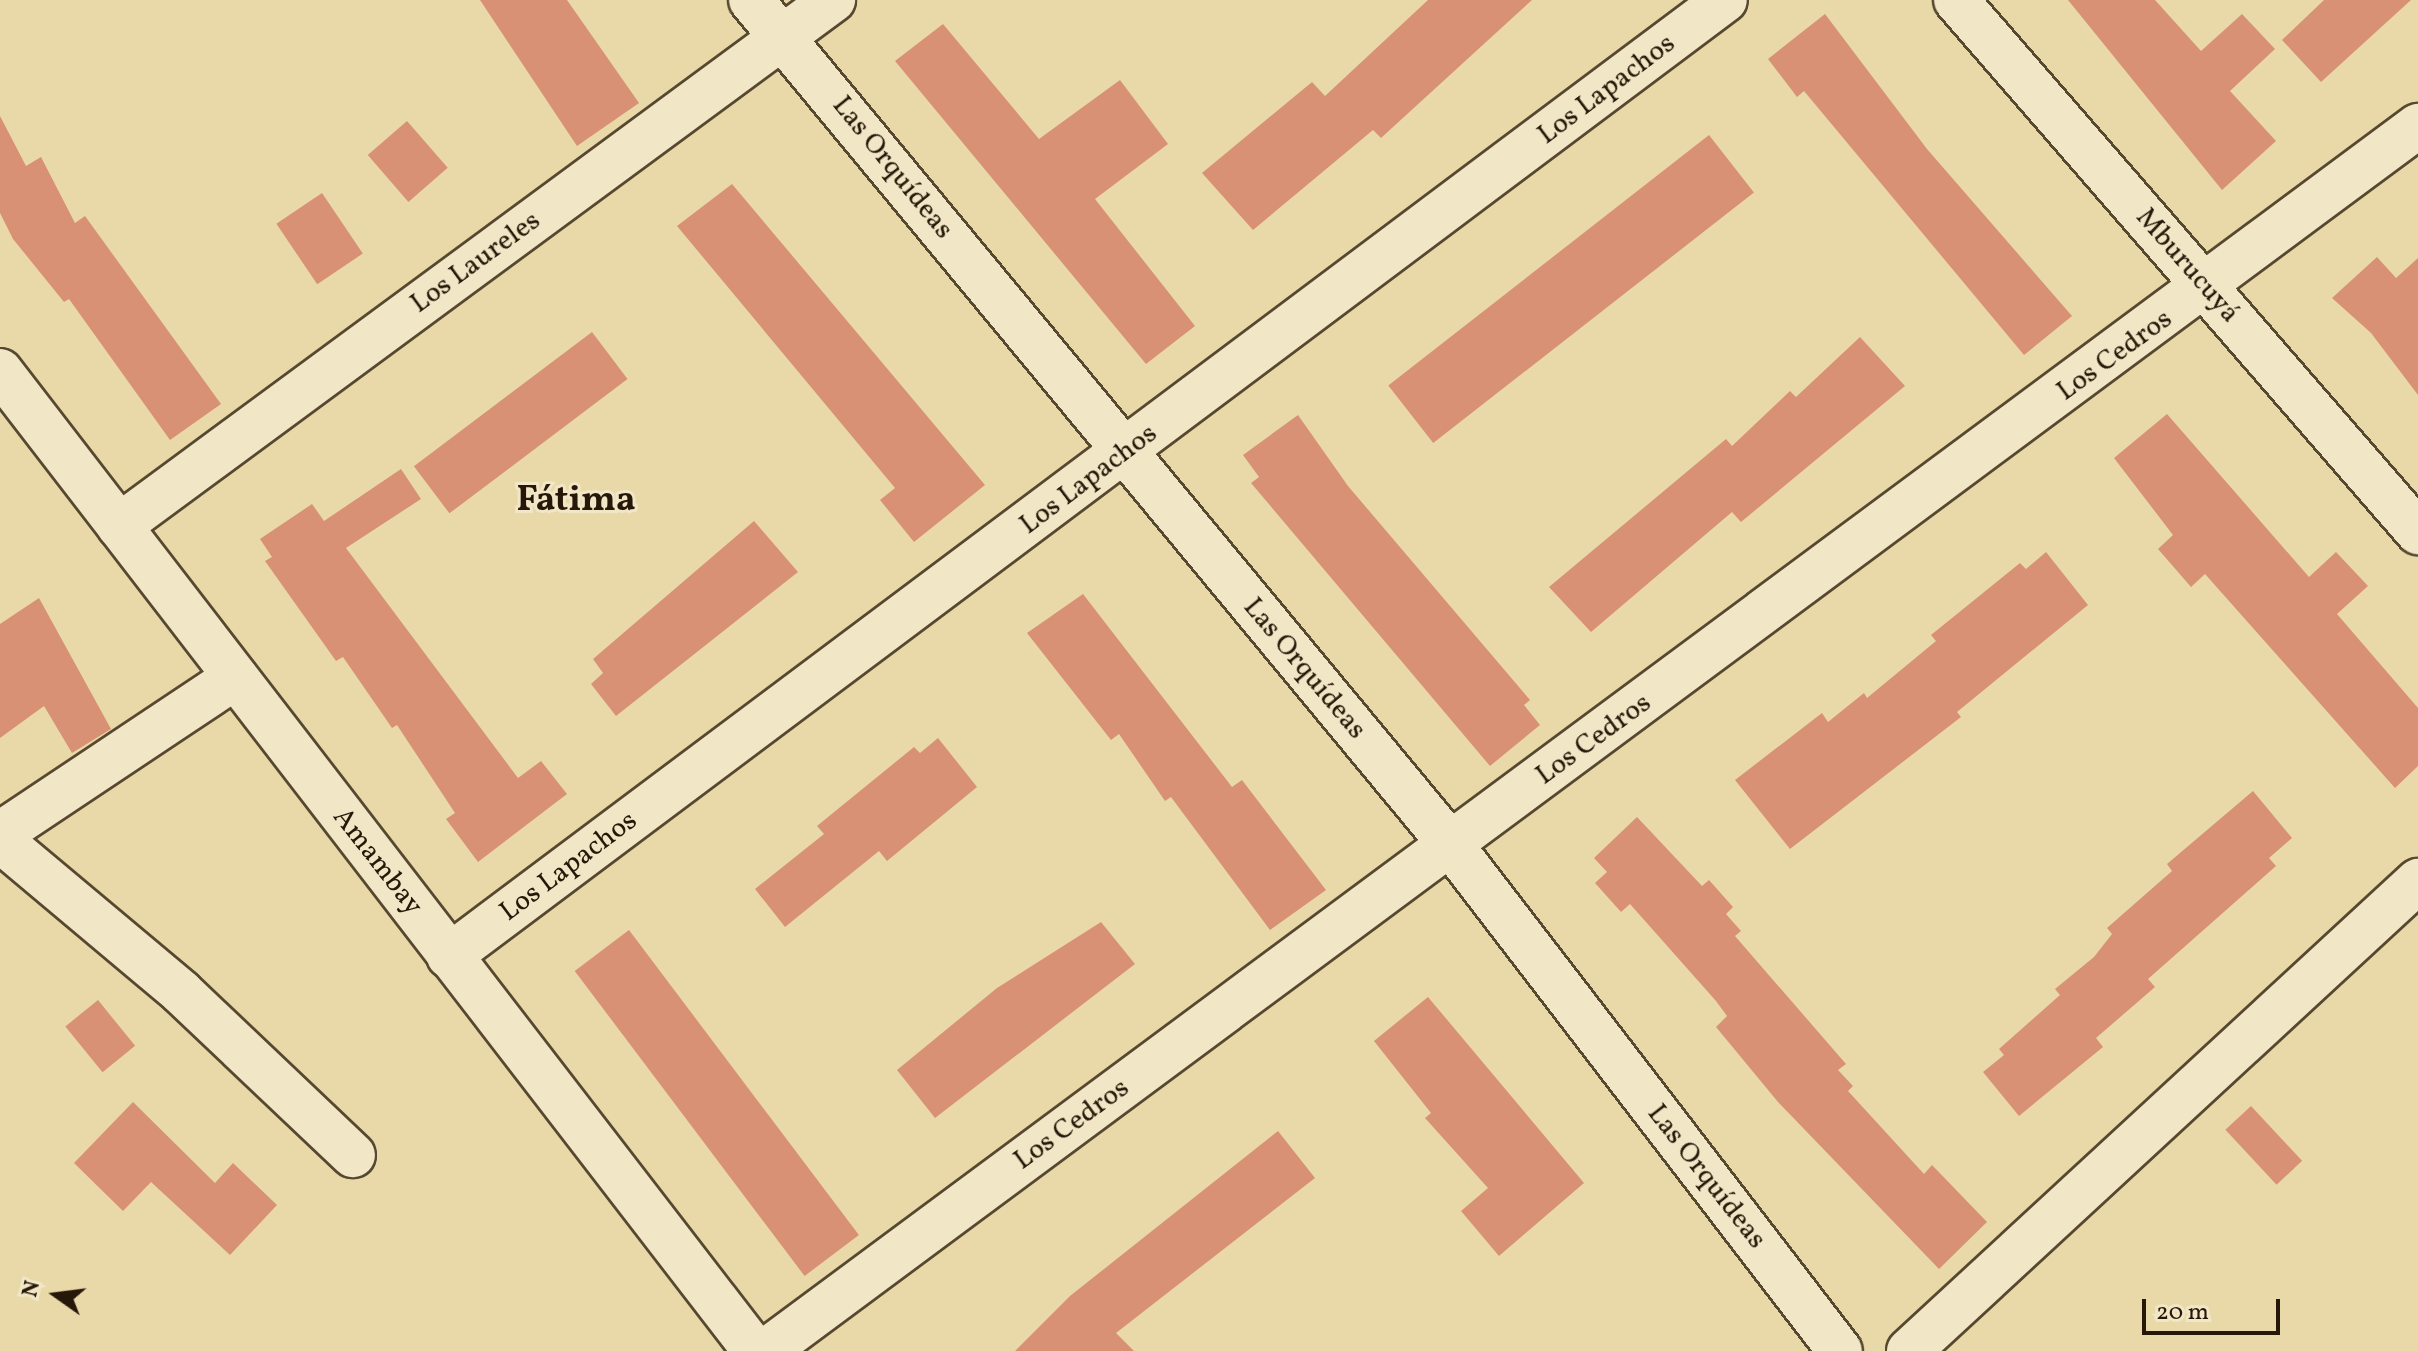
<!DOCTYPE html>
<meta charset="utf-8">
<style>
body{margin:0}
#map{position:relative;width:2418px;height:1351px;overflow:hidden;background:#e9d9a8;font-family:Vollkorn,serif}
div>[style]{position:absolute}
.building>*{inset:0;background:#d89175;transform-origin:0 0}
.roads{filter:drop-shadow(2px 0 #574830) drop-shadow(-2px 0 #574830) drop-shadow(0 2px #574830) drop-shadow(0 -2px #574830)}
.minor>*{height:44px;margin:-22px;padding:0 22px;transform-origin:22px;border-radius:22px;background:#f1e6c6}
span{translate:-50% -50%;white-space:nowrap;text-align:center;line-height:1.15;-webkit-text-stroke:6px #f1e6c6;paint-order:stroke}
.street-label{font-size:28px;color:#261708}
.district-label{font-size:36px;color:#261708;font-weight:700}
.north{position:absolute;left:16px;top:1255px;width:80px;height:80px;-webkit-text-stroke:6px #f1e6c6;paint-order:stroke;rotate:284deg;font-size:22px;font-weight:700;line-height:32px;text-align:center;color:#261708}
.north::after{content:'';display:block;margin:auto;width:28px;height:36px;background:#261708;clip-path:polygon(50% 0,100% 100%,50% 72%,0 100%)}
.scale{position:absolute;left:2142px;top:1299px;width:138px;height:36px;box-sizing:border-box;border:4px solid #261708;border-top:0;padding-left:10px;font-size:24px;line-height:28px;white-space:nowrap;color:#261708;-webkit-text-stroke:6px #f1e6c6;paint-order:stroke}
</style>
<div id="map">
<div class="building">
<div style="clip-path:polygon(480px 0,567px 0,639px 103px,577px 146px)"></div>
<div style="clip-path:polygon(1428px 0,1532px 0,1381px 138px,1373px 130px,1253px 230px,1202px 173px,1312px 82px,1325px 96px)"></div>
<div style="clip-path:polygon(2068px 0,2155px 0,2201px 51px,2242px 14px,2275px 49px,2230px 91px,2276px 141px,2222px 190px)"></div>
<div style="clip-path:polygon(2324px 0,2411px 0,2321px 82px,2282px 40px)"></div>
<div style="clip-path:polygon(1825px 14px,1927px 149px,2072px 316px,2024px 355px,1804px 91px,1797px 97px,1768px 59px)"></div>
<div style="clip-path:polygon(943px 24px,1039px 139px,1120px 80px,1168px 144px,1095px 199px,1195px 326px,1146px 364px,895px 61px)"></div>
<div style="clip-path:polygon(0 116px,26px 166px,41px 157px,75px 223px,85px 216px,221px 404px,170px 440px,69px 299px,64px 302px,13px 239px,0 213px)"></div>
<div style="left:407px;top:121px;width:62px;height:52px;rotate:49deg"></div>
<div style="left:1709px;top:135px;width:73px;height:407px;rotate:52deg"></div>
<div style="clip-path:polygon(732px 184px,985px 485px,914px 542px,880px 500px,895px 488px,677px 226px)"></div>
<div style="left:322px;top:193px;width:73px;height:55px;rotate:56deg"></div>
<div style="clip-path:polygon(2377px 257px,2396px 278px,2418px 258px,2418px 395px,2371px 333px,2332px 298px)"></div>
<div style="left:592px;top:332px;width:59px;height:223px;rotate:53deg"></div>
<div style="clip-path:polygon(1860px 337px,1905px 386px,1741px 522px,1732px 512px,1591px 632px,1549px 587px,1726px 439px,1732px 446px,1790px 391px,1796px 397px)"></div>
<div style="clip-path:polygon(2167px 414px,2309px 577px,2336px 552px,2368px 586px,2337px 614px,2418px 708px,2418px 766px,2395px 788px,2205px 574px,2191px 587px,2158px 549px,2173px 535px,2114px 458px)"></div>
<div style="clip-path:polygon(1298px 415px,1348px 486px,1530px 700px,1524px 705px,1540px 725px,1490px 766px,1251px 483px,1259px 477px,1243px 455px)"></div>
<div style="clip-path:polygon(401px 469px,421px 499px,346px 548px,518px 778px,541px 761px,567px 794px,478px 862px,446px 819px,455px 813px,397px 725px,392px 728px,343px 657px,336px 661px,265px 561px,272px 557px,260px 539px,312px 504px,324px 521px)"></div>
<div style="clip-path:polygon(754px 521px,798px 572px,616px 716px,591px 684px,603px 673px,593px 659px)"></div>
<div style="clip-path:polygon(2046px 552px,2088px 605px,1957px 712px,1961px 717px,1790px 849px,1735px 780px,1822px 713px,1828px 722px,1864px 693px,1867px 698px,1936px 641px,1931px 635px,2020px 563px,2026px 569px)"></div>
<div style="clip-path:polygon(1083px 594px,1232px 787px,1242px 780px,1326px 890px,1270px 930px,1171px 797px,1165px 801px,1119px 734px,1111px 740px,1027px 633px)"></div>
<div style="clip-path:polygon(39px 598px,111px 729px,72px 753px,44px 706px,0 738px,0 624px)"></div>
<div style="clip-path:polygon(938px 738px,977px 787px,887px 861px,879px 851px,785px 927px,755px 889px,824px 834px,817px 826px,914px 747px,920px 753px)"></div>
<div style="clip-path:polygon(2253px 791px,2292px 838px,2269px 858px,2276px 866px,2148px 979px,2155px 987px,2096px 1038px,2103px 1047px,2019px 1116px,1983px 1072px,2004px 1055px,1999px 1049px,2060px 995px,2055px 989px,2094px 957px,2112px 934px,2107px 928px,2172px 871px,2167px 864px)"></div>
<div style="clip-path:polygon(1637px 817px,1702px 886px,1709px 880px,1733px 907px,1726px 914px,1741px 931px,1735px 936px,1846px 1064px,1838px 1070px,1853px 1086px,1848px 1091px,1924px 1174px,1932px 1165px,1987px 1222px,1939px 1269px,1778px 1102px,1716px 1027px,1727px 1016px,1716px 1001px,1630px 904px,1621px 912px,1595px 883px,1607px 872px,1594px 858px)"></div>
<div style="clip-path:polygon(1101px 922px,1135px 964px,935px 1118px,897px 1070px,997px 988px)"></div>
<div style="left:629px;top:930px;width:382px;height:68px;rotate:53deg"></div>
<div style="clip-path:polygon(1428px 997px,1584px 1183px,1499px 1256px,1461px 1211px,1488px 1188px,1425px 1118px,1431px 1113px,1374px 1041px)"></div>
<div style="left:98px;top:1000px;width:59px;height:42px;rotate:51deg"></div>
<div style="clip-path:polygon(133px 1102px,215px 1183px,233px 1163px,277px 1205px,230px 1255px,151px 1182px,123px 1211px,74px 1163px)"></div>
<div style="left:2251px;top:1106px;width:75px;height:35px;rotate:47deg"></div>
<div style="clip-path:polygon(1278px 1131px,1315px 1178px,1116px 1333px,1134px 1351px,1015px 1351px,1070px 1296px)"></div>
</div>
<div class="roads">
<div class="minor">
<div style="left:751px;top:0;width:1097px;rotate:50.36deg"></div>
<div style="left:1451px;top:845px;width:638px;rotate:52.45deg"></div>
<div style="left:1956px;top:0;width:705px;rotate:49.03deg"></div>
<div style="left:0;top:371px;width:1237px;rotate:52.39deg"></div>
<div style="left:119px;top:526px;width:887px;rotate:-36.38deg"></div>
<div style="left:0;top:834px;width:283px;rotate:-33.7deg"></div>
<div style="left:0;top:840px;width:236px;rotate:40deg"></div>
<div style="left:181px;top:992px;width:237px;rotate:43.5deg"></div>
<div style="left:449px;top:956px;width:1594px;rotate:-36.84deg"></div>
<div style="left:766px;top:1351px;width:2057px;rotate:-36.56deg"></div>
<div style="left:1909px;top:1351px;width:693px;rotate:-42.72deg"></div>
</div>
</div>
<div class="street-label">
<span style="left:1607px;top:90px;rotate:-37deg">Los Lapachos</span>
<span style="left:892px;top:168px;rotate:51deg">Las Orquídeas</span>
<span style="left:476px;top:263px;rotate:-36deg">Los Laureles</span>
<span style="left:2187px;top:266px;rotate:49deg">Mburucuyá</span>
<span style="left:2115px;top:356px;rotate:-36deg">Los Cedros</span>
<span style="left:1089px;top:480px;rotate:-37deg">Los Lapachos</span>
<span style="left:1304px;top:669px;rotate:50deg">Las Orquídeas</span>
<span style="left:1594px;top:740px;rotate:-36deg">Los Cedros</span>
<span style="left:377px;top:862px;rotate:52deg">Amambay</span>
<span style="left:569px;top:867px;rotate:-37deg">Los Lapachos</span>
<span style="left:1072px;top:1125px;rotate:-36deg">Los Cedros</span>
<span style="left:1706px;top:1177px;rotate:52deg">Las Orquídeas</span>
</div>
<div class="district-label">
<span style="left:576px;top:502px">Fátima</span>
</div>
<div class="north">N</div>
<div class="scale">20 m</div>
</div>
